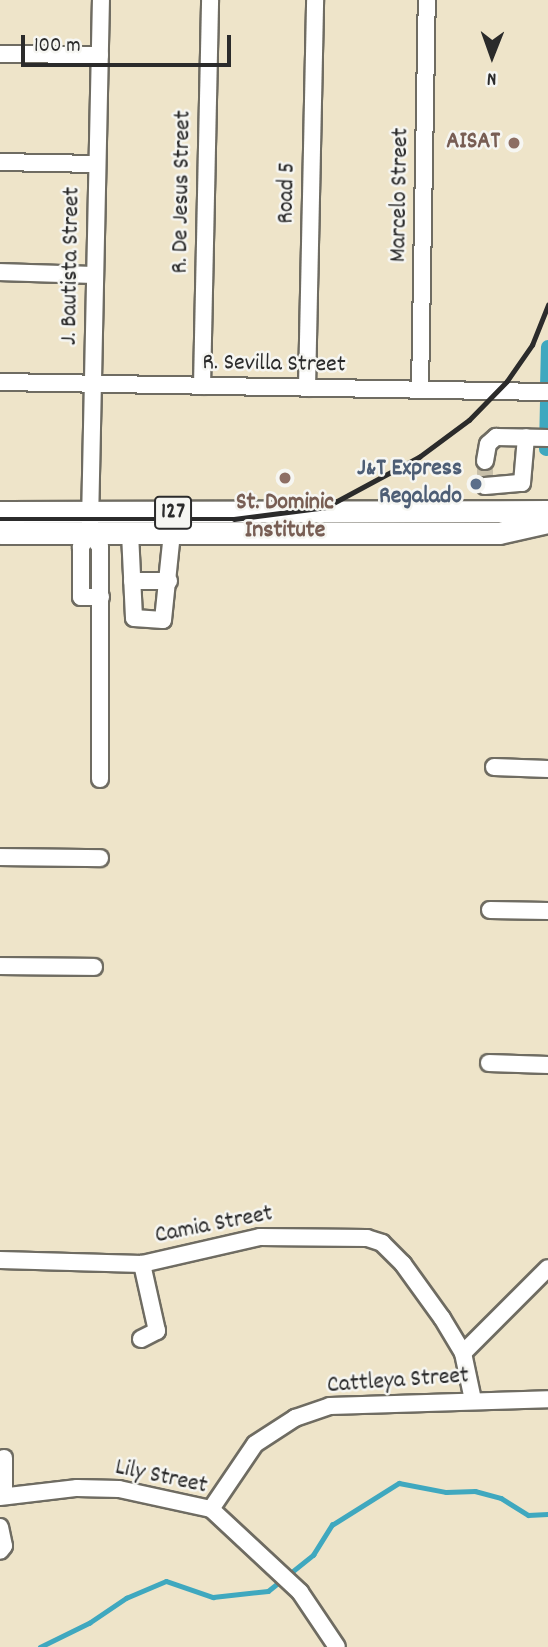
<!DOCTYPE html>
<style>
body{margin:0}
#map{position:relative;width:548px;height:1647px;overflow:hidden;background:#eee4c9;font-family:Dekko,sans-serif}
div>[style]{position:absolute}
.stream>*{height:4.5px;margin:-2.25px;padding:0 2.25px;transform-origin:2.25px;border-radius:2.25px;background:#3fa8bf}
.canal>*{height:14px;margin:-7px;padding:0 7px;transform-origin:7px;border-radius:7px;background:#3fa8bf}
.minor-tunnel>*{height:16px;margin-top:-8px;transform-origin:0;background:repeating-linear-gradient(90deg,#c7bfa9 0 16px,transparent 0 24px)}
.roads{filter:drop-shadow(2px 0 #6f6c62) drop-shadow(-2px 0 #6f6c62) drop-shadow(0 2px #6f6c62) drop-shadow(0 -2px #6f6c62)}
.minor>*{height:16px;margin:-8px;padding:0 8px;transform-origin:8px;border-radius:8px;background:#fff}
.major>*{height:21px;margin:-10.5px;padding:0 10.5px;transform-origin:10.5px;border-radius:10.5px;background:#fff}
.rail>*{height:4.5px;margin:-2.25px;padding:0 2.25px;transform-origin:2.25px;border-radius:2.25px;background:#2b2b2b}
.dots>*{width:19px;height:19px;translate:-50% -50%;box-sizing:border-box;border:4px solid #f6f6f2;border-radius:50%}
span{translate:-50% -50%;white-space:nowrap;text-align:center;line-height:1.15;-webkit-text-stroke:5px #f6f6f2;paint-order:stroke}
.shield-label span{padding:2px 5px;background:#f6f6f2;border:2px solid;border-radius:5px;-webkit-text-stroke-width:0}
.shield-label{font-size:23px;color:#2b2b2b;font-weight:700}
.education-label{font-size:24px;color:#785e54;font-weight:700}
.right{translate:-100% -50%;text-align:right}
.street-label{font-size:24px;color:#2b2b2b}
.service-label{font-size:24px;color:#4e5e75;font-weight:700}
.north{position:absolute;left:457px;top:21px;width:70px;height:70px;-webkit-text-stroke:5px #f6f6f2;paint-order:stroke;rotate:181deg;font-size:19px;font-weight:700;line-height:28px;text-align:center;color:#2b2b2b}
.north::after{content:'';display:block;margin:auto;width:24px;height:32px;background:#2b2b2b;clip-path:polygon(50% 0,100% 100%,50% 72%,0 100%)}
.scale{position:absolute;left:21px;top:35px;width:210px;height:32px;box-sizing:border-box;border:4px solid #2b2b2b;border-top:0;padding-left:9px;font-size:21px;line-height:24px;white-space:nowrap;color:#2b2b2b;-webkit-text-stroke:5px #f6f6f2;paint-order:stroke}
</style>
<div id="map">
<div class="stream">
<div style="left:40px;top:1647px;width:55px;rotate:-26.1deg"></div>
<div style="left:89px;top:1623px;width:45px;rotate:-34deg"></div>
<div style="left:126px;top:1598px;width:43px;rotate:-23deg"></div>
<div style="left:166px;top:1581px;width:50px;rotate:18.8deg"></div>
<div style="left:213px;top:1597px;width:55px;rotate:-6.2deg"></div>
<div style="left:268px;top:1591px;width:58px;rotate:-38.7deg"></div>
<div style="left:313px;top:1555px;width:36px;rotate:-58deg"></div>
<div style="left:332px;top:1525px;width:79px;rotate:-32.1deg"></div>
<div style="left:399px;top:1483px;width:48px;rotate:10.8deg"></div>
<div style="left:446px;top:1492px;width:29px;rotate:-2deg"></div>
<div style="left:475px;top:1491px;width:27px;rotate:15deg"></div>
<div style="left:501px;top:1498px;width:32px;rotate:32deg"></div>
<div style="left:528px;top:1515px;width:20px;rotate:-3deg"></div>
</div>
<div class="canal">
<div style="left:547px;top:387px;width:40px;rotate:-88.6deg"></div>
<div style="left:546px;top:449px;width:46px;rotate:-88.8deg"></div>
</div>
<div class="minor-tunnel">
<div style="left:485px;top:461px;width:15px;rotate:90deg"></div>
</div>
<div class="roads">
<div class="minor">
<div style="left:0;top:54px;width:100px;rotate:0.6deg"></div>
<div style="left:0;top:162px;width:97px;rotate:1.2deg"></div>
<div style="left:0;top:272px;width:94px;rotate:1.8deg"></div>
<div style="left:0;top:382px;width:548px;rotate:1.05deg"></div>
<div style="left:202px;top:386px;width:386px;rotate:-88.8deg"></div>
<div style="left:307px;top:388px;width:388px;rotate:-88.8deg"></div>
<div style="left:420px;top:390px;width:390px;rotate:-89deg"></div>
<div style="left:485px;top:461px;width:17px;rotate:-80deg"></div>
<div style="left:488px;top:444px;width:11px;rotate:-41deg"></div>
<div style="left:496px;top:437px;width:52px;rotate:1.1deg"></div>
<div style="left:485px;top:486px;width:37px;rotate:-5deg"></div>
<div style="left:522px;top:483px;width:46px;rotate:-85deg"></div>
<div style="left:90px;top:523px;width:523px;rotate:-88.8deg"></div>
<div style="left:90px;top:533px;width:17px;rotate:54deg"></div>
<div style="left:100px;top:547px;width:232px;rotate:90deg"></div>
<div style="left:90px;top:533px;width:17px;rotate:123deg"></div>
<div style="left:81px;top:547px;width:50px;rotate:90deg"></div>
<div style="left:81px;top:597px;width:20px"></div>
<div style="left:130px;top:533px;width:85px;rotate:87.3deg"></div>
<div style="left:134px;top:618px;width:29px;rotate:4deg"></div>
<div style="left:163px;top:620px;width:87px;rotate:-84.1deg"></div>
<div style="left:132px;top:581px;width:37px"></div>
<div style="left:494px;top:767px;width:54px;rotate:2.1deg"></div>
<div style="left:0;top:857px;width:100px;rotate:0.6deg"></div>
<div style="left:490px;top:910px;width:58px;rotate:1deg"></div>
<div style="left:0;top:966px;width:94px;rotate:0.6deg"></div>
<div style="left:489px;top:1063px;width:59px;rotate:1.9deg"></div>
<div style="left:0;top:1260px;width:142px;rotate:1.6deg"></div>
<div style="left:142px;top:1264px;width:121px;rotate:-12.9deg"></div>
<div style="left:260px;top:1237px;width:107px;rotate:0.5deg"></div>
<div style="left:367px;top:1238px;width:16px;rotate:18deg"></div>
<div style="left:382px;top:1243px;width:30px;rotate:45deg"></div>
<div style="left:403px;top:1264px;width:67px;rotate:54.2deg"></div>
<div style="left:442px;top:1318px;width:41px;rotate:59deg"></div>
<div style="left:463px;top:1353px;width:48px;rotate:78deg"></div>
<div style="left:141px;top:1339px;width:18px;rotate:-27deg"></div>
<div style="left:157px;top:1331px;width:69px;rotate:-102.6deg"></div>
<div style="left:463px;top:1353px;width:120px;rotate:-45deg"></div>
<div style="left:4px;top:1458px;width:38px;rotate:90deg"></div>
<div style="left:0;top:1497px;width:78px;rotate:-6.7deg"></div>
<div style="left:77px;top:1488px;width:42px;rotate:1.4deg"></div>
<div style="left:119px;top:1489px;width:94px;rotate:12.3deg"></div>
<div style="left:211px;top:1509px;width:122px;rotate:43deg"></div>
<div style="left:300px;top:1592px;width:66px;rotate:56.1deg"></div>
<div style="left:211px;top:1509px;width:78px;rotate:-55.9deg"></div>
<div style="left:255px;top:1444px;width:48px;rotate:-33deg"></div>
<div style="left:295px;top:1418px;width:37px;rotate:-19deg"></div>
<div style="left:330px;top:1406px;width:218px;rotate:-1.8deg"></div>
<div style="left:0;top:1527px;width:19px;rotate:78deg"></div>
<div style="left:4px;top:1546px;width:6px;rotate:129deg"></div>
</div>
<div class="major">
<div style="left:0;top:512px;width:548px;rotate:-0.1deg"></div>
<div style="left:0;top:533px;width:499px"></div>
<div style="left:499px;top:533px;width:50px;rotate:-12.7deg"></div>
</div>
</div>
<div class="rail">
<div style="left:0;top:519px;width:234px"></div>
<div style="left:234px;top:519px;width:93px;rotate:-7.4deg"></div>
<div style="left:326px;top:507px;width:106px;rotate:-28.3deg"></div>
<div style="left:419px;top:457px;width:62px;rotate:-36.5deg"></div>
<div style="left:469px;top:420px;width:54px;rotate:-45.7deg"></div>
<div style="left:507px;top:381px;width:44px;rotate:-55.2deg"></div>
<div style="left:532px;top:345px;width:43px;rotate:-68.2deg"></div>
</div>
<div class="dots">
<div style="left:514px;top:143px;background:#8d6e63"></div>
<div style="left:285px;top:478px;background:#8d6e63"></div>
<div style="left:476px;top:484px;background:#5c6f8a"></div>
</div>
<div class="shield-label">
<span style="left:173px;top:513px">127</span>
</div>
<div class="education-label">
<span class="right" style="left:500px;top:143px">AISAT</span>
<span style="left:285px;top:518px">St. Dominic<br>Institute</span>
</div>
<div class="street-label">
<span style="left:183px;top:192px;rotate:-89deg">R. De Jesus Street</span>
<span style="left:288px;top:193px;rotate:-89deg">Road 5</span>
<span style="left:401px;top:195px;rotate:-89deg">Marcelo Street</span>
<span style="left:72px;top:266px;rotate:-89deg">J. Bautista Street</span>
<span style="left:274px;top:365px;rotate:1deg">R. Sevilla Street</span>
<span style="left:214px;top:1226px;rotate:-11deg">Camia Street</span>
<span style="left:398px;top:1382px;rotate:-4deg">Cattleya Street</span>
<span style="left:161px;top:1478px;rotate:12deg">Lily Street</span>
</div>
<div class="service-label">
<span class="right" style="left:462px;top:484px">J&amp;T Express<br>Regalado</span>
</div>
<div class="north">N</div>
<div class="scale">100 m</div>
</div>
